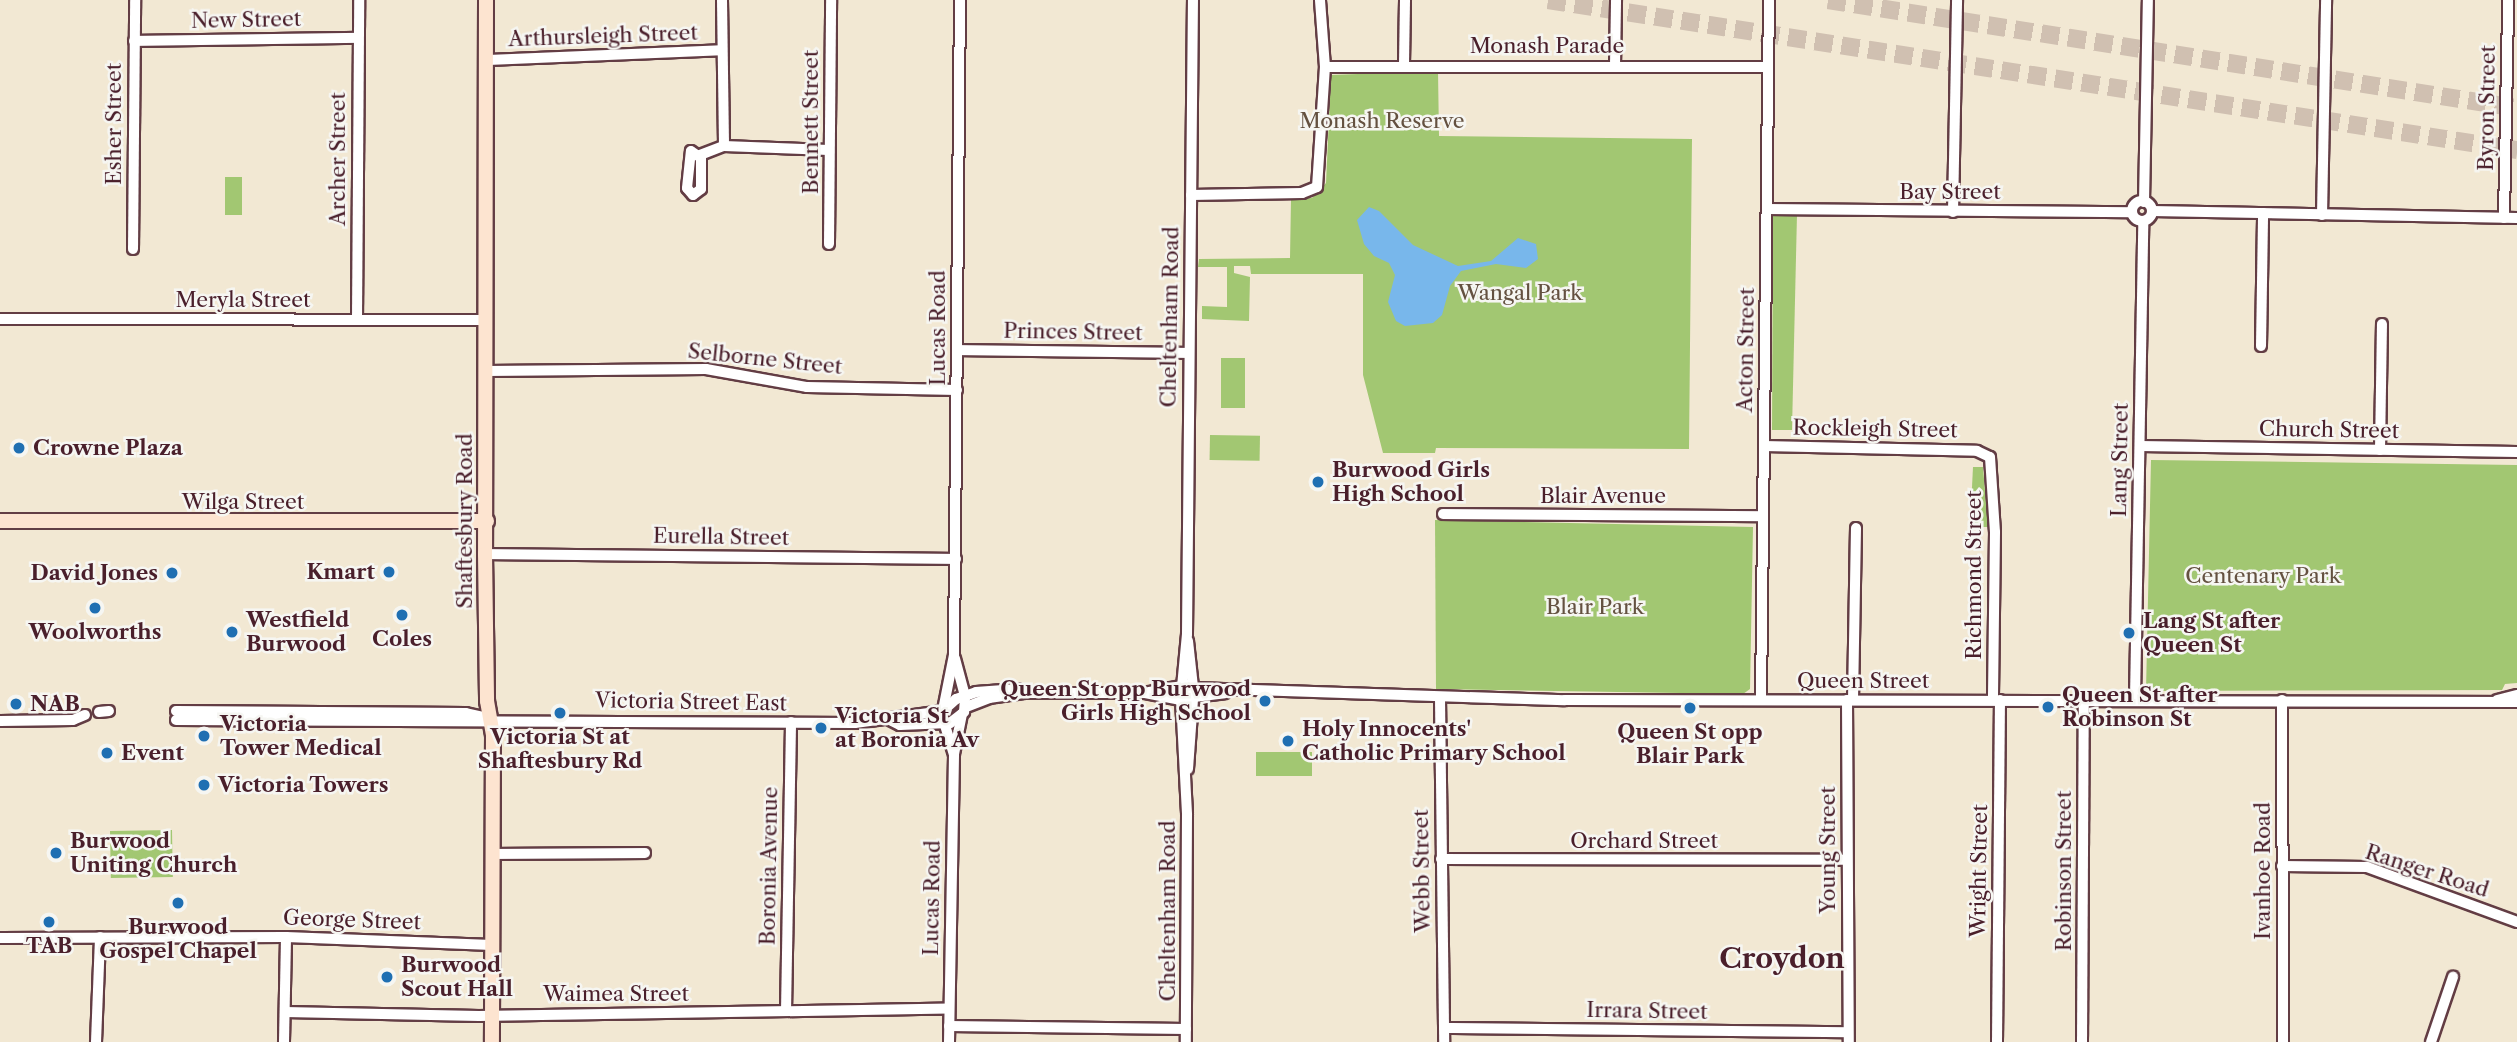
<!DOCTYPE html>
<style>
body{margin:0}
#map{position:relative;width:2517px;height:1042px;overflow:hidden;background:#f2e8d3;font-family:"Libre Caslon Text",serif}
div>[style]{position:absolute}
.green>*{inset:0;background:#a2c772;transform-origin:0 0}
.water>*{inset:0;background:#78b7eb}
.highway-tunnel>*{height:18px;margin-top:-9px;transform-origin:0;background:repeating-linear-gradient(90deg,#d0c0b1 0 18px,transparent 0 27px)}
.roads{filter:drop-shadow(2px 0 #633d44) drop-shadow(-2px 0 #633d44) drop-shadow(0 2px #633d44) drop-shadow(0 -2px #633d44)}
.street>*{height:10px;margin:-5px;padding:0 5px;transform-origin:5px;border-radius:5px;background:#fff}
.street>.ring{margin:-5px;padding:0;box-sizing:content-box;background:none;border:10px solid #fff;border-radius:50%}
.secondary>*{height:14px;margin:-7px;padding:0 7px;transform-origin:7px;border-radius:7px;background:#fde4d0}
.dots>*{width:19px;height:19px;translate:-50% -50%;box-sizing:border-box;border:4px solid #f6f6f2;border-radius:50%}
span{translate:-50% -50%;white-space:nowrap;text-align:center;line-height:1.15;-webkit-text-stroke:5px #f6f6f2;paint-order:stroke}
.street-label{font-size:21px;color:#4a1f2b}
.park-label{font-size:21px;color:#645140}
.poi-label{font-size:21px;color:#4a1f2b;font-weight:700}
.left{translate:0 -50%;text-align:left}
.right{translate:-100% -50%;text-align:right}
.district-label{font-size:28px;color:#4a1f2b;font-weight:700}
</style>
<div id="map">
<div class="green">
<div style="clip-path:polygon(1438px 71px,1439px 136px,1692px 139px,1689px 449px,1436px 448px,1435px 453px,1383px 453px,1363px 375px,1363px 274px,1251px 274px,1250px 266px,1234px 266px,1234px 273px,1250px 277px,1249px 321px,1202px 319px,1202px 306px,1227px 307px,1227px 267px,1198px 267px,1199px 259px,1290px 258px,1291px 199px,1312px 198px,1326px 183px,1331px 75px)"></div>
<div style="left:225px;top:177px;width:17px;height:38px"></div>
<div style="clip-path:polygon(1773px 213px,1797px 214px,1792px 430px,1772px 430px)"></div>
<div style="left:1221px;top:358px;width:24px;height:50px"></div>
<div style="left:1210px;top:435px;width:50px;height:25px;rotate:1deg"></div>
<div style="clip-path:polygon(2151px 460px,2517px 465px,2517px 683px,2505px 684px,2502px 690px,2146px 691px)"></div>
<div style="clip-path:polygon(1973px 467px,1983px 467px,1988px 527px,1970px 527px)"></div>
<div style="clip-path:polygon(1435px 520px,1753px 527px,1750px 689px,1743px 694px,1436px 689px)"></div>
<div style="left:1256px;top:752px;width:56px;height:24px"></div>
<div style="left:172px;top:830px;width:47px;height:62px;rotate:89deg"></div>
</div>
<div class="water">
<div style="clip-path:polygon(1369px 207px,1379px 211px,1413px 245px,1458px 266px,1491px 261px,1518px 238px,1536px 244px,1538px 259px,1526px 268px,1496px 264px,1461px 271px,1450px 286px,1442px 315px,1433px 323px,1405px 326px,1396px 321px,1388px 302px,1395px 275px,1389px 263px,1374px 256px,1364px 244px,1357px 220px)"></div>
</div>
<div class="highway-tunnel">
<div style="left:1548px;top:0;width:981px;rotate:8.8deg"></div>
<div style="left:1828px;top:0;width:697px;rotate:8.91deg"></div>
</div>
<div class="roads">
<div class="street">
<div style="left:722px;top:0;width:146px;rotate:89.2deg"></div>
<div style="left:724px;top:146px;width:105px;rotate:2.2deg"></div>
<div style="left:134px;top:41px;width:224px;rotate:-0.8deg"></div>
<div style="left:487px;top:60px;width:235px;rotate:-2.4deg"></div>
<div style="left:1404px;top:64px;width:64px;rotate:-89.1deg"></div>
<div style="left:1615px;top:66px;width:66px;rotate:-89.1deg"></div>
<div style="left:1325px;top:67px;width:443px"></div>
<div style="left:691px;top:151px;width:12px;rotate:35deg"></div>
<div style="left:701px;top:158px;width:31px;rotate:90deg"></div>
<div style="left:701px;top:189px;width:10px;rotate:143deg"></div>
<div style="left:693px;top:195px;width:9px;rotate:-131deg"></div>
<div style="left:687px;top:188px;width:37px;rotate:-84deg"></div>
<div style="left:700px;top:155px;width:26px;rotate:-21deg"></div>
<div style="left:1191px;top:195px;width:111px;rotate:-1deg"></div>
<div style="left:1302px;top:193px;width:16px;rotate:-22deg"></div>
<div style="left:1317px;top:187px;width:120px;rotate:-86.2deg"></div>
<div style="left:1325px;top:67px;width:67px;rotate:-94.3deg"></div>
<div class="ring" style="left:2132px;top:201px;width:10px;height:10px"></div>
<div style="left:2144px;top:202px;width:202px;rotate:-88.9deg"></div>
<div style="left:1767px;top:209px;width:365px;rotate:0.5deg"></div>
<div style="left:2152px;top:211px;width:365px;rotate:1.1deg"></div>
<div style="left:1953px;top:212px;width:212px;rotate:-88.9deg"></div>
<div style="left:2322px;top:215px;width:215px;rotate:-88.9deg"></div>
<div style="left:2504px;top:218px;width:218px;rotate:-88.9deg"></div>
<div style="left:829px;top:244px;width:244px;rotate:-89.5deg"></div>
<div style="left:133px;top:249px;width:249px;rotate:-89.5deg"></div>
<div style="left:0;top:319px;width:486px;rotate:0.1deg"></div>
<div style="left:357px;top:319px;width:319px;rotate:-89.6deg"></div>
<div style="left:2261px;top:346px;width:133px;rotate:-89.1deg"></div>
<div style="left:957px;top:350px;width:231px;rotate:0.7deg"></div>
<div style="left:486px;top:371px;width:220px;rotate:-0.5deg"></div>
<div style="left:706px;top:369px;width:103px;rotate:10.1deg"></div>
<div style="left:807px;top:387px;width:150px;rotate:1.1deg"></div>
<div style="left:1764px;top:446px;width:213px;rotate:1.3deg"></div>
<div style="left:1977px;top:451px;width:14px;rotate:25deg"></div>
<div style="left:1990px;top:457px;width:75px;rotate:86.2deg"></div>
<div style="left:1995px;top:532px;width:168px;rotate:90.7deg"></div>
<div style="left:2140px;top:446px;width:377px;rotate:0.9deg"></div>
<div style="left:2380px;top:450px;width:126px;rotate:-89.1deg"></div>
<div style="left:1443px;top:514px;width:320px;rotate:0.4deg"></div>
<div style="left:485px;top:554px;width:471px;rotate:0.6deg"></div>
<div style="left:1188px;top:641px;width:46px;rotate:83.8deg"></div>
<div style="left:1182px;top:687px;width:53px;rotate:-84.6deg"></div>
<div style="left:1187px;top:634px;width:634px;rotate:-89.46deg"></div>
<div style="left:1194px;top:688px;width:371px;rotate:1.9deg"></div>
<div style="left:1565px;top:700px;width:952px;rotate:0.12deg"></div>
<div style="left:1194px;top:697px;width:31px;rotate:-7deg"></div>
<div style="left:1181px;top:699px;width:116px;rotate:87deg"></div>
<div style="left:1187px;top:815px;width:227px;rotate:90.3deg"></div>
<div style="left:1440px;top:699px;width:343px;rotate:89.3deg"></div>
<div style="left:2135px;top:699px;width:478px;rotate:-89deg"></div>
<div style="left:1761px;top:700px;width:700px;rotate:-89.35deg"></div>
<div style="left:1847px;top:700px;width:342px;rotate:89.7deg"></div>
<div style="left:1853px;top:700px;width:172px;rotate:-89deg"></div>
<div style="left:2282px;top:700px;width:342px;rotate:89.8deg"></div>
<div style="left:2497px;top:700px;width:21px;rotate:-14deg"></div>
<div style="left:966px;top:707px;width:25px;rotate:-21deg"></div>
<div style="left:989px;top:698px;width:37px;rotate:-8deg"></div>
<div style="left:1026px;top:693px;width:118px"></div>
<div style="left:1144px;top:693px;width:44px;rotate:-10.5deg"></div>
<div style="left:1187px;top:685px;width:11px;rotate:41deg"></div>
<div style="left:1195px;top:692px;width:13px;rotate:135deg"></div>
<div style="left:1186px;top:701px;width:43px;rotate:-169.2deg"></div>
<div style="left:945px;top:709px;width:15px;rotate:-42deg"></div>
<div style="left:956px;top:699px;width:21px;rotate:-19deg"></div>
<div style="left:976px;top:692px;width:41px;rotate:-4.2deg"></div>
<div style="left:1017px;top:689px;width:10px;rotate:24deg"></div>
<div style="left:943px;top:710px;width:56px;rotate:-78.7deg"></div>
<div style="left:954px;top:655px;width:655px;rotate:-89.48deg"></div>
<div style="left:176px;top:711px;width:290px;rotate:0.4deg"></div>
<div style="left:466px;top:713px;width:23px;rotate:13deg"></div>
<div style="left:99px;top:712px;width:10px;rotate:-6deg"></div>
<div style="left:176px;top:720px;width:679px;rotate:0.25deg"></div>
<div style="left:855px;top:723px;width:89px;rotate:-7.8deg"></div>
<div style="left:890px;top:720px;width:11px;rotate:27deg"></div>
<div style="left:900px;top:725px;width:50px;rotate:-2.3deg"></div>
<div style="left:950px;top:723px;width:18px;rotate:-38deg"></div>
<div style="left:964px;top:712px;width:16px;rotate:-86deg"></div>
<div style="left:965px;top:696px;width:39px;rotate:-105deg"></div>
<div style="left:0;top:721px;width:73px;rotate:-0.8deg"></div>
<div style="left:73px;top:720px;width:13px;rotate:-23deg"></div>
<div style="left:944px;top:722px;width:34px;rotate:73deg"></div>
<div style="left:1188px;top:769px;width:70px;rotate:-85.9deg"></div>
<div style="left:493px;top:854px;width:152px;rotate:-0.4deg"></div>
<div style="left:1441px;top:859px;width:406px;rotate:0.1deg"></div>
<div style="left:2282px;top:866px;width:85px;rotate:0.7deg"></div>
<div style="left:2367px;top:867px;width:160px;rotate:20.1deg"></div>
<div style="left:0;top:938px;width:286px;rotate:-0.2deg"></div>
<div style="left:286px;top:937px;width:206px;rotate:2.2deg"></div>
<div style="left:786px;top:1011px;width:289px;rotate:-89deg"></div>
<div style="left:285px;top:1012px;width:194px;rotate:1.2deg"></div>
<div style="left:479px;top:1016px;width:470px;rotate:-0.9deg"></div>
<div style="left:949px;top:1026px;width:237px;rotate:0.7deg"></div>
<div style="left:1444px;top:1028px;width:404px;rotate:0.6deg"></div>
<div style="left:96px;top:1042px;width:105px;rotate:-87.8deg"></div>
<div style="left:284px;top:1042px;width:105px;rotate:-88.9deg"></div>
<div style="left:949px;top:1042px;width:288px;rotate:-89deg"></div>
<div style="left:954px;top:754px;width:41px;rotate:-78.7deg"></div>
<div style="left:1997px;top:1042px;width:342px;rotate:-89.5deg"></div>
<div style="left:2082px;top:1042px;width:342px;rotate:-89.7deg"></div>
<div style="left:2431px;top:1042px;width:69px;rotate:-71.3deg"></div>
</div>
<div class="secondary">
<div style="left:486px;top:0;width:554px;rotate:90.1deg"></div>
<div style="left:485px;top:554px;width:147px;rotate:89.2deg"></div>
<div style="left:487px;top:701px;width:35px;rotate:80deg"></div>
<div style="left:493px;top:735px;width:307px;rotate:90.2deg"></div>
<div style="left:0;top:521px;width:487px"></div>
</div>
</div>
<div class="dots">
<div style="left:19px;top:448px;background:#1f6fb2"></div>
<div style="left:1318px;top:482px;background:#1f6fb2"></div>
<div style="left:389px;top:572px;background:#1f6fb2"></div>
<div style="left:172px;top:573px;background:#1f6fb2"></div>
<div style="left:95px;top:608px;background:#1f6fb2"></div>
<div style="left:402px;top:615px;background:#1f6fb2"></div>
<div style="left:232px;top:632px;background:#1f6fb2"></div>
<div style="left:2129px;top:633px;background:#1f6fb2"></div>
<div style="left:1265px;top:701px;background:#1f6fb2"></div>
<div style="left:16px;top:704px;background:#1f6fb2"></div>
<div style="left:2048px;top:707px;background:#1f6fb2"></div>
<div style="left:1690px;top:708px;background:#1f6fb2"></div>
<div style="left:560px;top:713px;background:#1f6fb2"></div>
<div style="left:821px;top:728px;background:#1f6fb2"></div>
<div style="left:204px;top:736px;background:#1f6fb2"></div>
<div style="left:1288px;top:741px;background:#1f6fb2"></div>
<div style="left:107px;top:753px;background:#1f6fb2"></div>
<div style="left:204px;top:785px;background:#1f6fb2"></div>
<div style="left:56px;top:853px;background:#1f6fb2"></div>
<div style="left:178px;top:903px;background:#1f6fb2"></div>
<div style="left:49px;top:922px;background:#1f6fb2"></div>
<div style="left:387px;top:977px;background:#1f6fb2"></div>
</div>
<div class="street-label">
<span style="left:246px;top:20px;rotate:-1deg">New Street</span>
<span style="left:603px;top:36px;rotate:-2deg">Arthursleigh Street</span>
<span style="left:1547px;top:46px">Monash Parade</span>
<span style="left:2487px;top:108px;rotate:-89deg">Byron Street</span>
<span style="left:811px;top:122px;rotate:-90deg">Bennett Street</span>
<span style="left:114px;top:124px;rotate:-90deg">Esher Street</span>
<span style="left:338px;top:159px;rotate:-90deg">Archer Street</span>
<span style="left:1950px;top:192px">Bay Street</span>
<span style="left:243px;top:300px">Meryla Street</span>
<span style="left:1170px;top:317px;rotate:-89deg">Cheltenham Road</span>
<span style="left:938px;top:328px;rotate:-90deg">Lucas Road</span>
<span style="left:1073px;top:332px;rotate:1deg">Princes Street</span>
<span style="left:1746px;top:350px;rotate:-89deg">Acton Street</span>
<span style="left:765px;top:359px;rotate:6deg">Selborne Street</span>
<span style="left:1875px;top:429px;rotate:1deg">Rockleigh Street</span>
<span style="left:2329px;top:430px;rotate:1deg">Church Street</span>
<span style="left:2120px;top:460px;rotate:-89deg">Lang Street</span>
<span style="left:1603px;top:496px">Blair Avenue</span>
<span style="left:243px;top:502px">Wilga Street</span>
<span style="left:465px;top:521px;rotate:-90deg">Shaftesbury Road</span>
<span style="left:721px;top:537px;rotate:1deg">Eurella Street</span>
<span style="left:1974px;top:575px;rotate:-90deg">Richmond Street</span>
<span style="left:1863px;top:681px">Queen Street</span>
<span style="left:691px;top:702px;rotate:1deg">Victoria Street East</span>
<span style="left:1644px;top:841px">Orchard Street</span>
<span style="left:1828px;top:850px;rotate:-90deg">Young Street</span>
<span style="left:769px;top:866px;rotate:-89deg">Boronia Avenue</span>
<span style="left:1422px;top:871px;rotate:-91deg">Webb Street</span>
<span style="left:1979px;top:871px;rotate:-89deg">Wright Street</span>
<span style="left:2064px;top:871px;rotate:-90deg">Robinson Street</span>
<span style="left:2263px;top:871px;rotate:-90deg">Ivanhoe Road</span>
<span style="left:2427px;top:871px;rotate:18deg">Ranger Road</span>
<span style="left:932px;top:898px;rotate:-89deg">Lucas Road</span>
<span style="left:1168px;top:911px;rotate:-90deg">Cheltenham Road</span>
<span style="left:352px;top:920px;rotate:2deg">George Street</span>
<span style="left:616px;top:994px">Waimea Street</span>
<span style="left:1647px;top:1011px;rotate:1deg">Irrara Street</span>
</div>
<div class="park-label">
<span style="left:1382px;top:121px">Monash Reserve</span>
<span style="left:1520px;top:293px">Wangal Park</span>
<span style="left:2263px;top:576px">Centenary Park</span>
<span style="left:1595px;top:607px">Blair Park</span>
</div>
<div class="poi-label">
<span class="left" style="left:33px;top:448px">Crowne Plaza</span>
<span class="left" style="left:1332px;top:482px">Burwood Girls<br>High School</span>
<span class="right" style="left:375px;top:572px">Kmart</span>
<span class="right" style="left:158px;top:573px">David Jones</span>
<span class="left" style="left:246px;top:632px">Westfield<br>Burwood</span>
<span class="left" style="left:2143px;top:633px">Lang St after<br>Queen St</span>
<span style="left:95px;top:632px">Woolworths</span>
<span style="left:402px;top:639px">Coles</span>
<span class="right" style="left:1251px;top:701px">Queen St opp Burwood<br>Girls High School</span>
<span class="left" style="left:2062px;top:707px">Queen St after<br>Robinson St</span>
<span class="left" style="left:30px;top:704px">NAB</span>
<span class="left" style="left:835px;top:728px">Victoria St<br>at Boronia Av</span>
<span class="left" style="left:220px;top:736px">Victoria<br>Tower Medical</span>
<span class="left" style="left:1302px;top:741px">Holy Innocents'<br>Catholic Primary School</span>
<span style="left:1690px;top:744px">Queen St opp<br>Blair Park</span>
<span style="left:560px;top:749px">Victoria St at<br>Shaftesbury Rd</span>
<span class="left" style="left:121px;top:753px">Event</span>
<span class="left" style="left:218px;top:785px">Victoria Towers</span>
<span class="left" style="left:70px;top:853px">Burwood<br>Uniting Church</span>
<span style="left:178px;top:939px">Burwood<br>Gospel Chapel</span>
<span style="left:49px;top:946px">TAB</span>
<span class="left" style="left:401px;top:977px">Burwood<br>Scout Hall</span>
</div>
<div class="district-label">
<span style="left:1782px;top:958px">Croydon</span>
</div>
</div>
